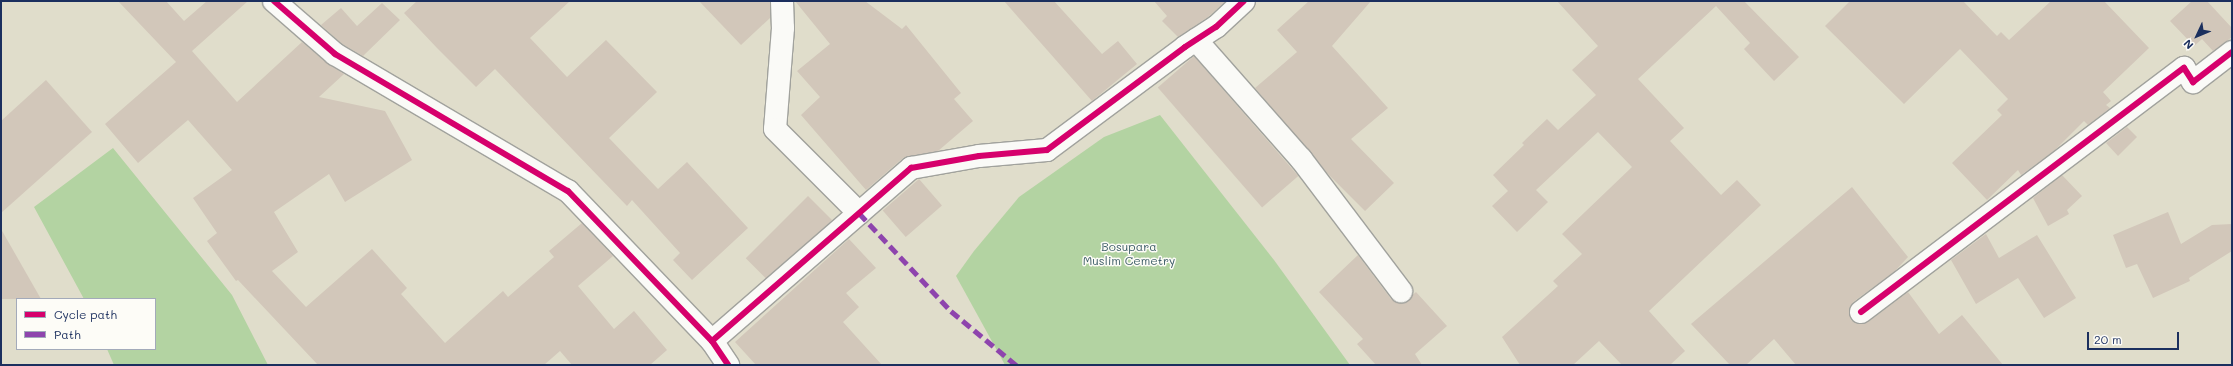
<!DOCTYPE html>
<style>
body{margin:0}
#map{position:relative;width:2233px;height:366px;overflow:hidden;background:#e0ddcb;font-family:Mali,sans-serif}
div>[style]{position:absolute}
.green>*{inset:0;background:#b3d3a2}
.building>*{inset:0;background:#d2c7ba;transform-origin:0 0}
.roads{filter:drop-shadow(1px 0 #a1a29d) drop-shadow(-1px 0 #a1a29d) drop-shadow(0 1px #a1a29d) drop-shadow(0 -1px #a1a29d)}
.minor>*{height:22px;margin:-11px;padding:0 11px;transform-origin:11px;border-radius:11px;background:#fafaf7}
.quiet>*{height:5px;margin-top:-2.5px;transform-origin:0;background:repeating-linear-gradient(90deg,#8e44ad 0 10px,transparent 0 15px)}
.cycleway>*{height:6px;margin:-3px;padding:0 3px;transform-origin:3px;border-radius:3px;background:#d6006c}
span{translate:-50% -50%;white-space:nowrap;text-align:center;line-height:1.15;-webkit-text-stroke:3px #fdfcf7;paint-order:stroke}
.park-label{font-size:12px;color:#3e5e68}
.frame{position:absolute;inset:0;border:2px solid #1b2f5e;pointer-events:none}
.legend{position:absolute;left:16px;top:298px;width:140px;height:52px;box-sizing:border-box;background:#fdfcf7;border:1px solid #a3aaba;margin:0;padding:5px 7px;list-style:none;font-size:12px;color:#1b2f5e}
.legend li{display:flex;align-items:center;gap:8px;height:20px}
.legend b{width:20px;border:1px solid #a3aaba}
.north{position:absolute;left:2177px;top:16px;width:40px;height:40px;-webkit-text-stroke:3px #fdfcf7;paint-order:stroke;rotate:226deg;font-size:11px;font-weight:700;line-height:16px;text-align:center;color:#1b2f5e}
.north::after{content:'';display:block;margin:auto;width:14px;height:18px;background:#1b2f5e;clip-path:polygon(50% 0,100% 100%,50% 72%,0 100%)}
.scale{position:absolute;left:2087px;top:332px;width:92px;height:18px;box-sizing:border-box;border:2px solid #1b2f5e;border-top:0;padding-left:5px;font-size:12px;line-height:14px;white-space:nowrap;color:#1b2f5e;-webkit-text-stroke:3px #fdfcf7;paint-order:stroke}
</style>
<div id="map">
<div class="green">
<div style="clip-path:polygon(1160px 115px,1274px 260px,1350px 365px,1005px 365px,956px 276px,974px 251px,1019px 197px,1104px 137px)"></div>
<div style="clip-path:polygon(113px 148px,232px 295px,268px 365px,114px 365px,107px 349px,155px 349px,155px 299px,84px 299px,34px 207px)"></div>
</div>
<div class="building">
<div style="clip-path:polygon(118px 1px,166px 1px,184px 21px,207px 1px,248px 1px,192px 51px,237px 102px,302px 42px,327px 63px,344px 74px,319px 97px,385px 111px,412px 160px,345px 202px,329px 174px,274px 212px,298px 252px,272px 271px,306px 307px,372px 249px,407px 288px,401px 294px,445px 343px,503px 291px,508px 297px,554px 257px,549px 251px,582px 223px,613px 256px,578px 286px,614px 329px,634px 311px,667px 350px,650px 365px,572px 365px,560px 351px,544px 365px,318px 365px,238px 280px,236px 281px,207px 241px,217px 233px,193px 198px,232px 170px,188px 120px,138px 163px,105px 124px,176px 62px)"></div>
<div style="clip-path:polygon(417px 1px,570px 1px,530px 38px,567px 77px,606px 40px,657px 92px,609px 138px,658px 189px,687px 162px,748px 228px,692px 280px,673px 260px,680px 253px,632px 200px,627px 206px,495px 69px,476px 87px,437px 48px,404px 13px)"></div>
<div style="clip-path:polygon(699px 1px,770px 1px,770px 18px,741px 45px)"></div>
<div style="clip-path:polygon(795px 1px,865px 1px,902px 29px,906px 25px,961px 93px,954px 99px,973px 121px,938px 151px,903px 158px,866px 190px,801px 115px,820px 97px,797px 71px,830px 44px)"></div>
<div style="clip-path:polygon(1004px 1px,1054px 1px,1102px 54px,1118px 41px,1137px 64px,1092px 101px)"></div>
<div style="clip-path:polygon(1154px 1px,1226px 1px,1208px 17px,1178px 37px,1162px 21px,1167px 16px)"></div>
<div style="clip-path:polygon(1309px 1px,1371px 1px,1332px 46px,1388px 108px,1351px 139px,1394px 183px,1365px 211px,1328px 174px,1255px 88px,1297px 52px,1277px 30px)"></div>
<div style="clip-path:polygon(1557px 1px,1744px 1px,1799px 57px,1774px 81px,1744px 49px,1750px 43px,1716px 6px,1638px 79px,1684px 128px,1670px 141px,1721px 195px,1737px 180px,1761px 205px,1649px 311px,1685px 351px,1670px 365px,1622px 365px,1599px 341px,1573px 365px,1520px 365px,1502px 337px,1558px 286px,1553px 281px,1582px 254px,1562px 234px,1632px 167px,1598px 132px,1536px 190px,1548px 202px,1517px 232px,1492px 206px,1508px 191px,1493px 175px,1524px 145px,1522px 143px,1547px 119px,1558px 130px,1596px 95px,1572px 70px,1598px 46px)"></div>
<div style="clip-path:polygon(1850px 1px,1963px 1px,1997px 36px,2001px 32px,2009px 40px,2051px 1px,2104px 1px,2149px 48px,2103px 92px,2111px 101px,2106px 105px,2110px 108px,2088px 125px,2084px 121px,2053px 152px,2021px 175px,2018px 170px,1987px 200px,1952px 163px,2002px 115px,1997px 110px,2008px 99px,1960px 49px,1904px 104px,1825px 26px)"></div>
<div style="clip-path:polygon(2192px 1px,2207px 1px,2232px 28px,2232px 37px,2213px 51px,2202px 39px,2194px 46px,2170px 21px)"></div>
<div style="clip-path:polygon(382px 3px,400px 20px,363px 56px,342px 44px,321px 25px,341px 8px,357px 26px)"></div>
<div style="left:1194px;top:56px;width:159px;height:48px;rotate:49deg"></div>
<div style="clip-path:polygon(46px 80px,92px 132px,1px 213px,1px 121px)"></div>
<div style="clip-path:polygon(2127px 127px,2137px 137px,2118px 156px,2106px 143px)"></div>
<div style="clip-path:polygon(2062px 175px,2082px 196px,2067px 210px,2069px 214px,2048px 226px,2033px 198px)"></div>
<div style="left:919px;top:179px;width:35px;height:48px;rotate:49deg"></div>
<div style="clip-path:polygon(1852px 187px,1908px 257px,1894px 272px,1853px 302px,1849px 313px,1851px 320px,1857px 324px,1868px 322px,1908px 292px,1939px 334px,1962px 315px,2003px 365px,1796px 365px,1774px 339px,1746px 365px,1730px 365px,1691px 324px)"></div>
<div style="left:808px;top:196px;width:34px;height:88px;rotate:45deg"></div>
<div style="clip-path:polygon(2168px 212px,2181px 244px,2212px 225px,2232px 224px,2232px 251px,2189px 278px,2190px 281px,2153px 298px,2137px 264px,2126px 268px,2113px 235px)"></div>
<div style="clip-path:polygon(1px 229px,41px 299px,1px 299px)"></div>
<div style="clip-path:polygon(1986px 234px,1999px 258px,2037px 235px,2076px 298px,2044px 318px,2018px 278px,1976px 304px,1951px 260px)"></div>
<div style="clip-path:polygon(849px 239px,876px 268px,846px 293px,859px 307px,843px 322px,882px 365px,756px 365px,735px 342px)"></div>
<div style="clip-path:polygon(1358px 255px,1391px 299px,1403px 303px,1416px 292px,1447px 326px,1415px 354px,1422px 365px,1376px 365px,1357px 344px,1363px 339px,1319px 292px)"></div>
</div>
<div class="roads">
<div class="minor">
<div style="left:274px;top:1px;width:81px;rotate:41deg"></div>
<div style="left:335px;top:54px;width:270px;rotate:30.5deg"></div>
<div style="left:568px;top:191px;width:208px;rotate:46.2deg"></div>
<div style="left:712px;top:341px;width:29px;rotate:56deg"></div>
<div style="left:782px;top:1px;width:27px;rotate:88deg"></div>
<div style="left:783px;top:28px;width:101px;rotate:94.5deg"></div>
<div style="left:775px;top:129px;width:119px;rotate:45deg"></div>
<div style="left:1196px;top:40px;width:159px;rotate:48.6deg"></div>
<div style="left:1301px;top:159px;width:166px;rotate:52.9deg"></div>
<div style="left:1861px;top:312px;width:405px;rotate:-37.1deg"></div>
<div style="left:2184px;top:68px;width:17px;rotate:57deg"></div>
<div style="left:2193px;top:82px;width:49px;rotate:-37.6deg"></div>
<div style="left:712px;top:341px;width:264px;rotate:-41deg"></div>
<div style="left:911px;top:168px;width:69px;rotate:-10deg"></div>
<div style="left:979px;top:156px;width:68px;rotate:-5deg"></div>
<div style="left:1047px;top:150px;width:172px;rotate:-36.7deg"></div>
<div style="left:1185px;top:47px;width:37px;rotate:-33deg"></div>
<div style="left:1216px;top:27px;width:38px;rotate:-43deg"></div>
</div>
</div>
<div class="quiet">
<div style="left:859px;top:213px;width:134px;rotate:46.8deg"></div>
<div style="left:951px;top:311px;width:85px;rotate:39.7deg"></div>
</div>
<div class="cycleway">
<div style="left:274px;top:1px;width:81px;rotate:41deg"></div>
<div style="left:335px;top:54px;width:270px;rotate:30.5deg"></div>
<div style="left:568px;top:191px;width:208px;rotate:46.2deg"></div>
<div style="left:712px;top:341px;width:29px;rotate:56deg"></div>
<div style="left:1861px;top:312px;width:405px;rotate:-37.1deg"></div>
<div style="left:2184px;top:68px;width:17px;rotate:57deg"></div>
<div style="left:2193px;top:82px;width:49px;rotate:-37.6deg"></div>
<div style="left:712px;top:341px;width:264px;rotate:-41deg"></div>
<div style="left:911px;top:168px;width:69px;rotate:-10deg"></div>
<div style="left:979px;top:156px;width:68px;rotate:-5deg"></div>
<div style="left:1047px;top:150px;width:172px;rotate:-36.7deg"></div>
<div style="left:1185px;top:47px;width:37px;rotate:-33deg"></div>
<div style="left:1216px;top:27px;width:38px;rotate:-43deg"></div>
</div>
<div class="park-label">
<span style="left:1129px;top:254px">Bosupara<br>Muslim Cemetry</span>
</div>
<div class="frame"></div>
<ul class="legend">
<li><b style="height:5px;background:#d6006c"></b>Cycle path</li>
<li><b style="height:5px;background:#8e44ad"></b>Path</li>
</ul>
<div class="north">N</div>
<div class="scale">20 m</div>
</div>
